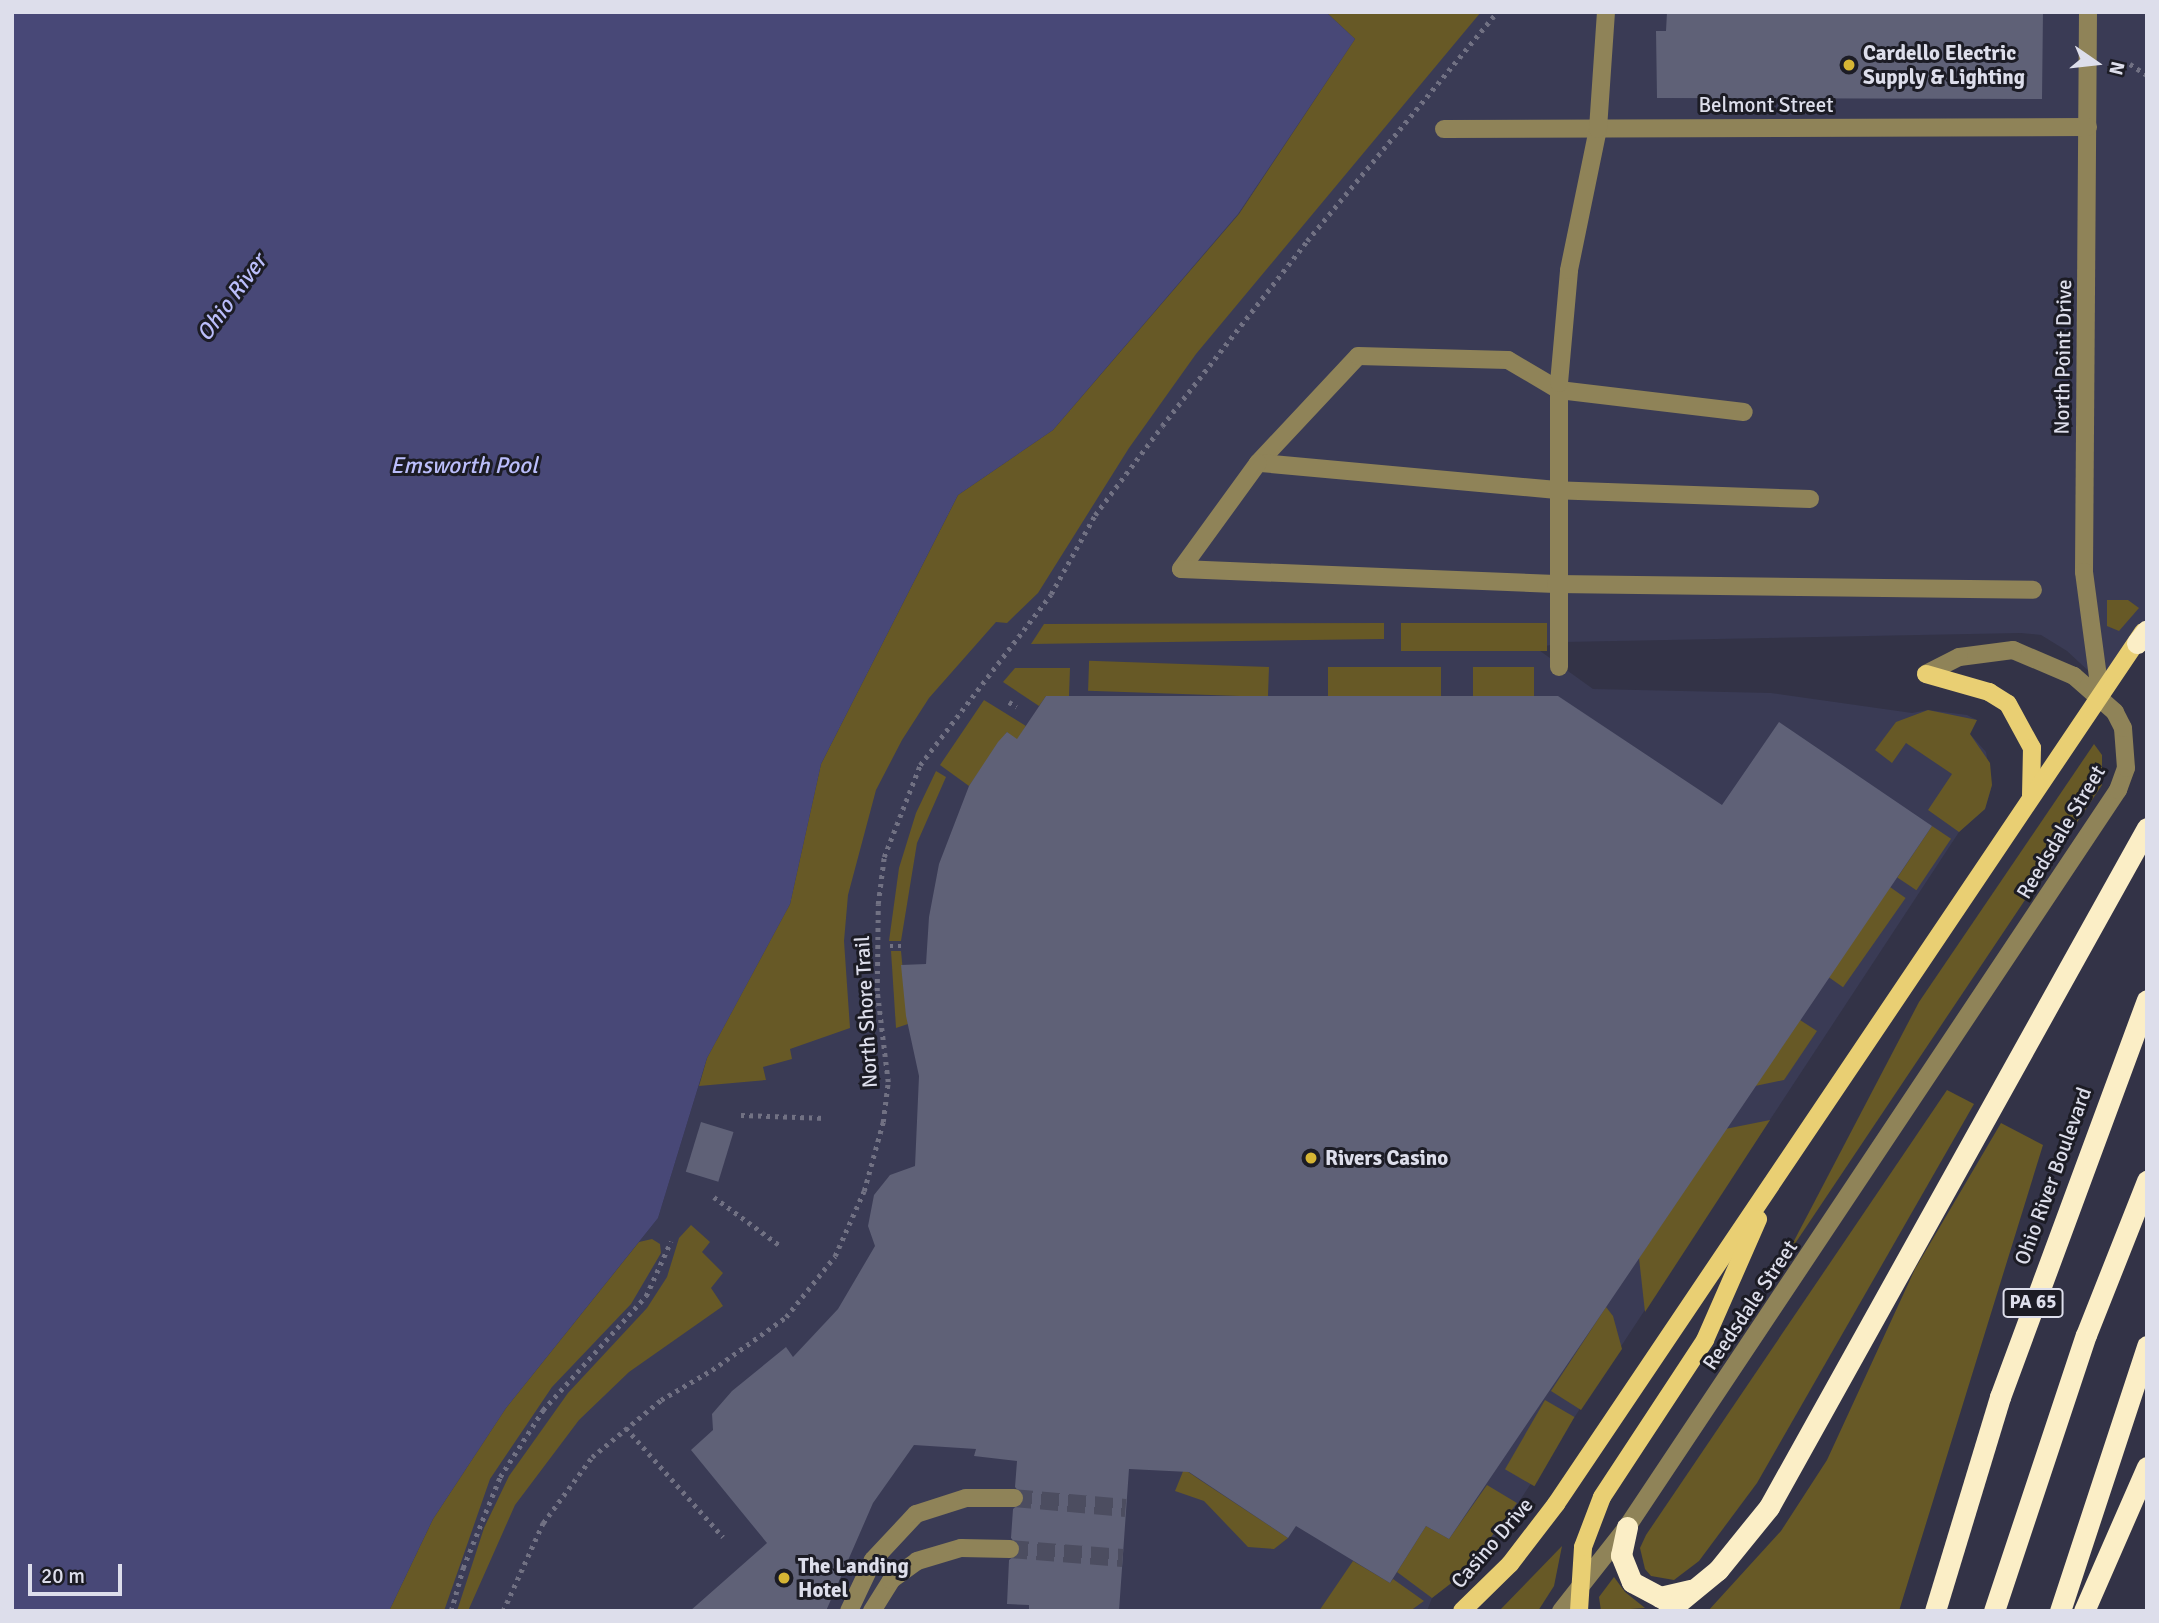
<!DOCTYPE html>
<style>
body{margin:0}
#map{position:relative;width:2159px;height:1623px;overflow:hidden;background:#333347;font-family:Signika,sans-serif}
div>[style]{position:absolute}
.built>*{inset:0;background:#3a3b55}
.green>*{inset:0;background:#675926;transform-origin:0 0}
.water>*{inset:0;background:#484877}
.building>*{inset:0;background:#5f6177;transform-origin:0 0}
.minor-tunnel>*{height:18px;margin-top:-9px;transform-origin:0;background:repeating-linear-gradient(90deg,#4c4d60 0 18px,transparent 0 27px)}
.path>*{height:4.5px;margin-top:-2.25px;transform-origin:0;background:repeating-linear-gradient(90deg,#717183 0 3.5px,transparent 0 8.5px)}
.minor>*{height:18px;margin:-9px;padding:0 9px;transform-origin:9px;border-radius:9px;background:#8f8358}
.major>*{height:18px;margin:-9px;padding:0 9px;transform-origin:9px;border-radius:9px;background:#e9cf73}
.highway>*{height:21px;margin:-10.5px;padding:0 10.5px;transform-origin:10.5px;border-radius:10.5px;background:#fbeec6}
.dots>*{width:19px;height:19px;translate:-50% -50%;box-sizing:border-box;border:4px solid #1c1c25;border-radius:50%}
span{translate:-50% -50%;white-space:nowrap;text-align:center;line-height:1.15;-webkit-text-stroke:6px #1c1c25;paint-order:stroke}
.shield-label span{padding:2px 5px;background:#1c1c25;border:2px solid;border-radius:5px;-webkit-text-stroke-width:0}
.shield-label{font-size:19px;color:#dddeeb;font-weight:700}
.poi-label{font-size:21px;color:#dddeeb;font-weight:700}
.left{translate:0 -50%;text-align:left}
.street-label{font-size:21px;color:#dddeeb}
.water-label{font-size:23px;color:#bbbefb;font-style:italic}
.frame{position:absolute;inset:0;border:14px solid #dddeeb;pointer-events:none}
.north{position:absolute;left:2061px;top:28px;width:70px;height:70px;-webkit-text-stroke:5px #1c1c25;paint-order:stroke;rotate:104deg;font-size:19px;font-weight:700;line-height:28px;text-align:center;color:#dddeeb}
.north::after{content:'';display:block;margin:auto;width:24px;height:32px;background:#dddeeb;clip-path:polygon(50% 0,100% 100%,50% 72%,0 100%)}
.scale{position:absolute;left:28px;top:1564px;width:94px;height:32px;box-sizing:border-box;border:4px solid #dddeeb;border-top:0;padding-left:9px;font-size:21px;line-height:24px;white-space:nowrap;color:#dddeeb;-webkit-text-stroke:5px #1c1c25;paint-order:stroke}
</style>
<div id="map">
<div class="built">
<div style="clip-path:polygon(1326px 12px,2147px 12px,2147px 626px,2108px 689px,2067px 651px,2041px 635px,2021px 633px,1565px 642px,1536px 648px,1593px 689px,1771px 693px,1912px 713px,1928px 710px,1967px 715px,1977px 720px,1970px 734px,1986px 752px,1992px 785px,1985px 809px,1959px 832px,1499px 1532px,1463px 1574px,1432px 1598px,1427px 1611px,389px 1611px,433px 1519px,506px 1408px,658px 1218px,707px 1058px,821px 764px,958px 495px,1053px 430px,1124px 347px,1355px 39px)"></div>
</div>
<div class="green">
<div style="clip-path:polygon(1326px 12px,1481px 12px,1196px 354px,1129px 448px,1038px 593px,1007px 623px,996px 622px,929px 698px,902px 740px,876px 790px,848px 895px,844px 941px,850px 1028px,790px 1049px,792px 1059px,763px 1067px,766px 1080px,699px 1086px,707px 1058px,790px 904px,821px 764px,958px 495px,1053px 430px,1239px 214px,1355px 39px)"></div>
<div style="clip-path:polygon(2107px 600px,2128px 600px,2139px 608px,2119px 631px,2107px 626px)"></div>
<div style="clip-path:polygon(1384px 623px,1384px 639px,1031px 644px,1044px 624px)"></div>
<div style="left:1401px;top:623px;width:146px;height:28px"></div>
<div style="left:1269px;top:667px;width:30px;height:180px;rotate:92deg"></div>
<div style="left:1441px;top:667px;width:29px;height:113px;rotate:90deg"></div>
<div style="left:1534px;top:667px;width:29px;height:61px;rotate:90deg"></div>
<div style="clip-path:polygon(1015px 668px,1070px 668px,1069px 696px,1046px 696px,1039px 706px,1003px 682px)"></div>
<div style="clip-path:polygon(984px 700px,1026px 726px,1015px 744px,1007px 732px,969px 786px,940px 765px)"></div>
<div style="clip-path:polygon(1928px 710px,1977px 720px,1970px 734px,1990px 763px,1992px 785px,1985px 809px,1959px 832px,1928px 810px,1952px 774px,1906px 743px,1892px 763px,1875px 750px,1896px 722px)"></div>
<div style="clip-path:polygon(2094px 744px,2102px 755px,2102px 785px,1784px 1260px,1919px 1002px)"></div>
<div style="clip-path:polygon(936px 771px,946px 777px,917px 843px,901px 941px,889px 941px,899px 868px,916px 813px)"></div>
<div style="left:1932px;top:826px;width:23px;height:62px;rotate:34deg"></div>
<div style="left:1890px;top:887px;width:19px;height:109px;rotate:35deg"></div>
<div style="clip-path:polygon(891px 951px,901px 951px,908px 1024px,896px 1028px)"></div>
<div style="clip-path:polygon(1800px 1020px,1817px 1031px,1784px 1080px,1755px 1086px)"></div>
<div style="clip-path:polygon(1947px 1090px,1974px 1104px,1757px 1483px,1699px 1561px,1674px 1580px,1651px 1576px,1645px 1569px,1640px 1548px,1646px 1535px)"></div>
<div style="clip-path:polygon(1770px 1120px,1645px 1312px,1639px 1258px,1725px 1129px)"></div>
<div style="clip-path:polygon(2001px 1123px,2043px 1145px,1899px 1611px,1708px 1611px,1781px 1531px,1827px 1460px,1915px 1269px)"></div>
<div style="clip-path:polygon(691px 1225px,710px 1242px,702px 1252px,723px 1273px,711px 1288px,723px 1306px,629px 1372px,579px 1420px,515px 1505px,468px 1611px,457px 1611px,484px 1528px,509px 1476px,568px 1393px,647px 1308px,667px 1277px,679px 1238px)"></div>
<div style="clip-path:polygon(652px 1239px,660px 1244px,661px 1253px,631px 1304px,552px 1387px,490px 1479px,444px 1611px,389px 1611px,433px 1519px,506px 1408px,639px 1242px)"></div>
<div style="clip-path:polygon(1606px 1307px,1613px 1316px,1622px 1349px,1581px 1410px,1551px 1391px)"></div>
<div style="left:1545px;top:1400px;width:34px;height:80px;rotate:30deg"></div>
<div style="clip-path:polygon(1184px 1469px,1200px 1480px,1288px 1538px,1274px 1549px,1248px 1547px,1204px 1501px,1175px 1491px)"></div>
<div style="clip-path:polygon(1487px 1485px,1517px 1503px,1463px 1574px,1432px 1598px,1397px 1572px,1426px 1526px,1449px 1539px)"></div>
<div style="clip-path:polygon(1562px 1546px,1554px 1586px,1538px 1611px,1499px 1611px)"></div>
<div style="clip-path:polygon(1353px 1561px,1390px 1583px,1393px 1579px,1424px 1601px,1410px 1611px,1319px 1611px)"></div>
<div style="clip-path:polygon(1614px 1577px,1625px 1592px,1645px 1608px,1601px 1611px,1599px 1597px)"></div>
</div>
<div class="water">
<div style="clip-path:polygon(12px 12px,1326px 12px,1355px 39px,1238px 214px,1053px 430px,958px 495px,821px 764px,790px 904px,707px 1058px,658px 1218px,506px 1408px,433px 1519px,389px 1611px,12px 1611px)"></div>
</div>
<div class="building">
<div style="clip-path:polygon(1667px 12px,2043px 12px,2042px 99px,1657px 98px,1656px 31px,1666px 31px)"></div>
<div style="clip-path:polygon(1046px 696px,1558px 696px,1722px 805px,1779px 722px,1932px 826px,1449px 1539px,1426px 1526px,1390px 1583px,1296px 1526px,1288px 1538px,1189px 1472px,1129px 1469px,1119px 1611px,1029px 1611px,1029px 1605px,1007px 1604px,1009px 1560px,1021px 1550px,1011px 1538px,1013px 1509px,1025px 1499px,1015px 1487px,1017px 1461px,974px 1456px,976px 1449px,914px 1445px,873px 1503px,826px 1611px,690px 1611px,767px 1543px,691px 1450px,713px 1430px,712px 1414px,732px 1391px,786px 1347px,793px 1357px,838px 1309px,875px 1246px,868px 1226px,874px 1195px,890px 1175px,915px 1166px,919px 1076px,906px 1016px,901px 965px,926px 964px,929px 917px,939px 864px,969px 786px,998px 742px,1007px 732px,1017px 739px)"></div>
<div style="left:701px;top:1122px;width:34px;height:52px;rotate:17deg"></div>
</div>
<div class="minor-tunnel">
<div style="left:1014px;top:1498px;width:112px;rotate:5.1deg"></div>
<div style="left:1010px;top:1549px;width:113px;rotate:4.6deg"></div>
</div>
<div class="path">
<div style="left:2130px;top:64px;width:20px;rotate:33deg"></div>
<div style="left:1009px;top:702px;width:9px;rotate:32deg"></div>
<div style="left:890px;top:946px;width:11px"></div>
<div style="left:741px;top:1115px;width:85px;rotate:2deg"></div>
<div style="left:714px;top:1197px;width:84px;rotate:36.3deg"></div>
<div style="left:626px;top:1428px;width:146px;rotate:48.3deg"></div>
<div style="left:451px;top:1611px;width:45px;rotate:-74.4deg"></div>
<div style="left:463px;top:1568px;width:98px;rotate:-67.9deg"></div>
<div style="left:500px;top:1477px;width:80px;rotate:-57.3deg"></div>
<div style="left:543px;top:1410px;width:154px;rotate:-47.9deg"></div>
<div style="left:646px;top:1296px;width:60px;rotate:-65.6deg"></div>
<div style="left:503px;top:1611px;width:97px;rotate:-65.6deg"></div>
<div style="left:543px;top:1523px;width:82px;rotate:-53.4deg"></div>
<div style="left:592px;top:1457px;width:89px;rotate:-39.6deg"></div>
<div style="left:661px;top:1400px;width:59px;rotate:-30.5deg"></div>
<div style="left:712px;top:1370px;width:91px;rotate:-35.6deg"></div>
<div style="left:786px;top:1317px;width:78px;rotate:-51.2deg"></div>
<div style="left:835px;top:1256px;width:71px;rotate:-66deg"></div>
<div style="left:864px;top:1191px;width:72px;rotate:-74.6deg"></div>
<div style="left:883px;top:1122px;width:40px;rotate:-82.9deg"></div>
<div style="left:888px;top:1082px;width:92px;rotate:-96.9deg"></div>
<div style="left:877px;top:991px;width:87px;rotate:-89.3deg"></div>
<div style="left:878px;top:904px;width:47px;rotate:-82.7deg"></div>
<div style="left:884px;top:857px;width:99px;rotate:-68.6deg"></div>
<div style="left:920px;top:765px;width:215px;rotate:-52.5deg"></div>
<div style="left:1051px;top:594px;width:90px;rotate:-60.9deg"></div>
<div style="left:1095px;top:515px;width:111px;rotate:-53deg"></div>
<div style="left:1162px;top:426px;width:235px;rotate:-51.9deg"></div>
<div style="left:1307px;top:241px;width:298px;rotate:-50.3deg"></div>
</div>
<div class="minor">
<div style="left:2088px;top:12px;width:560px;rotate:90.41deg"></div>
<div style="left:2084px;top:572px;width:129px;rotate:82.4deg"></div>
<div style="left:1444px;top:129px;width:644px;rotate:-0.18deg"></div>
<div style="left:1258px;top:463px;width:146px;rotate:-46.9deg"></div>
<div style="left:1358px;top:356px;width:150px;rotate:1.5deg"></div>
<div style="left:1508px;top:360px;width:59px;rotate:30.5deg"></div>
<div style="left:1559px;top:390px;width:186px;rotate:6.8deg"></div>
<div style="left:1810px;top:499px;width:253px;rotate:-178deg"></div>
<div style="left:1557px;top:490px;width:300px;rotate:-174.8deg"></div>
<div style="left:1258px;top:463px;width:131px;rotate:126deg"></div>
<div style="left:1181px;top:569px;width:375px;rotate:2.3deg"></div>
<div style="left:1556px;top:584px;width:477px;rotate:0.7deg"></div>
<div style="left:1559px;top:667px;width:284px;rotate:-90deg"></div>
<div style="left:1559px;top:383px;width:113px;rotate:-84.9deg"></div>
<div style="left:1569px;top:270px;width:144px;rotate:-78.4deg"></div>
<div style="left:1598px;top:129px;width:117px;rotate:-86.1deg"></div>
<div style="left:849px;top:1611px;width:56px;rotate:-64.8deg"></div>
<div style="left:873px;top:1560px;width:63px;rotate:-46.9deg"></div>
<div style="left:916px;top:1514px;width:52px;rotate:-17.7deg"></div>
<div style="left:966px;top:1498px;width:48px"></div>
<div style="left:872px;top:1611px;width:36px;rotate:-58deg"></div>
<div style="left:891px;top:1580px;width:32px;rotate:-36deg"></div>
<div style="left:917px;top:1561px;width:46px;rotate:-16.5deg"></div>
<div style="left:961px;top:1548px;width:49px;rotate:1.2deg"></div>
<div style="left:1561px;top:1611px;width:107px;rotate:-51.8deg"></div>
<div style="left:1627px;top:1527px;width:886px;rotate:-56.33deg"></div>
<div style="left:2118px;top:790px;width:23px;rotate:-70deg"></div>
<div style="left:2126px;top:768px;width:40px;rotate:-94.3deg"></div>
<div style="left:2123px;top:728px;width:18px;rotate:-117deg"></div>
<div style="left:2115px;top:712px;width:55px;rotate:-138.7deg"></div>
<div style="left:2074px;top:676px;width:66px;rotate:-156.9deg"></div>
<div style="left:2013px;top:650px;width:54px;rotate:172.6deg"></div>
<div style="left:1959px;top:657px;width:37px;rotate:153deg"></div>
</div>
<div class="major">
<div style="left:1926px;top:674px;width:66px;rotate:15.9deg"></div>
<div style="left:1989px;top:692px;width:22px;rotate:32deg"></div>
<div style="left:2008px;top:704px;width:50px;rotate:61.4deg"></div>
<div style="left:2032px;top:748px;width:47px;rotate:91.2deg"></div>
<div style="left:1462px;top:1611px;width:67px;rotate:-44.4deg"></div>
<div style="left:1510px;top:1564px;width:76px;rotate:-52.5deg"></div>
<div style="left:1556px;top:1504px;width:1051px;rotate:-56.05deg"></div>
<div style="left:1579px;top:1611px;width:64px;rotate:-86.4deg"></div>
<div style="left:1583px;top:1547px;width:53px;rotate:-69.2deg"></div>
<div style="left:1602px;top:1497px;width:188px;rotate:-56.7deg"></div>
<div style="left:1705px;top:1340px;width:132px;rotate:-66.3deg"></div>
</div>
<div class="highway">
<div style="left:2137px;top:643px;width:16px;rotate:-52deg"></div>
<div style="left:1627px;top:1527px;width:29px;rotate:102deg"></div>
<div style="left:1621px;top:1555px;width:29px;rotate:68deg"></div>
<div style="left:1632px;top:1582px;width:32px;rotate:28deg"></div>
<div style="left:1660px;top:1597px;width:32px;rotate:-13deg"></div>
<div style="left:1668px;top:1611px;width:65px;rotate:-39.4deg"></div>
<div style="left:1718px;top:1570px;width:81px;rotate:-51deg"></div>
<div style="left:1769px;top:1507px;width:777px;rotate:-60.9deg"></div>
<div style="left:1935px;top:1611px;width:224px;rotate:-73.1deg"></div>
<div style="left:2000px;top:1397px;width:423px;rotate:-69.7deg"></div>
<div style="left:1994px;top:1611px;width:291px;rotate:-71.6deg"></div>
<div style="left:2086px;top:1335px;width:166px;rotate:-68.4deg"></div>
<div style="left:2060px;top:1611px;width:279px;rotate:-71.8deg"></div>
<div style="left:2084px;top:1611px;width:157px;rotate:-66.4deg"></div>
</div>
<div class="dots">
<div style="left:1849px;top:65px;background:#d6b534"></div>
<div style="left:1311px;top:1158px;background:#d6b534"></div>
<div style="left:784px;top:1578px;background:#d6b534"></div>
</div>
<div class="shield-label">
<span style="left:2033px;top:1303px">PA 65</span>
</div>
<div class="poi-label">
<span class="left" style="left:1863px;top:65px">Cardello Electric<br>Supply &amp; Lighting</span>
<span class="left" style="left:1325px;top:1158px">Rivers Casino</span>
<span class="left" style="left:798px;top:1578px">The Landing<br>Hotel</span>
</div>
<div class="street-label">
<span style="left:1766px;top:105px">Belmont Street</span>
<span style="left:2063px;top:357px;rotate:-89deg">North Point Drive</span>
<span style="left:2061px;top:832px;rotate:-59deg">Reedsdale Street</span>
<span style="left:866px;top:1012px;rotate:-93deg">North Shore Trail</span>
<span style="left:2053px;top:1176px;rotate:-70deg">Ohio River Boulevard</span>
<span style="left:1750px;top:1305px;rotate:-56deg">Reedsdale Street</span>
<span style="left:1492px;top:1543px;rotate:-49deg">Casino Drive</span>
</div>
<div class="water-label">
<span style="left:232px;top:298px;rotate:-54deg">Ohio River</span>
<span style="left:464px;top:466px">Emsworth Pool</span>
</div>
<div class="frame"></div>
<div class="north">N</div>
<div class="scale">20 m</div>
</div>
